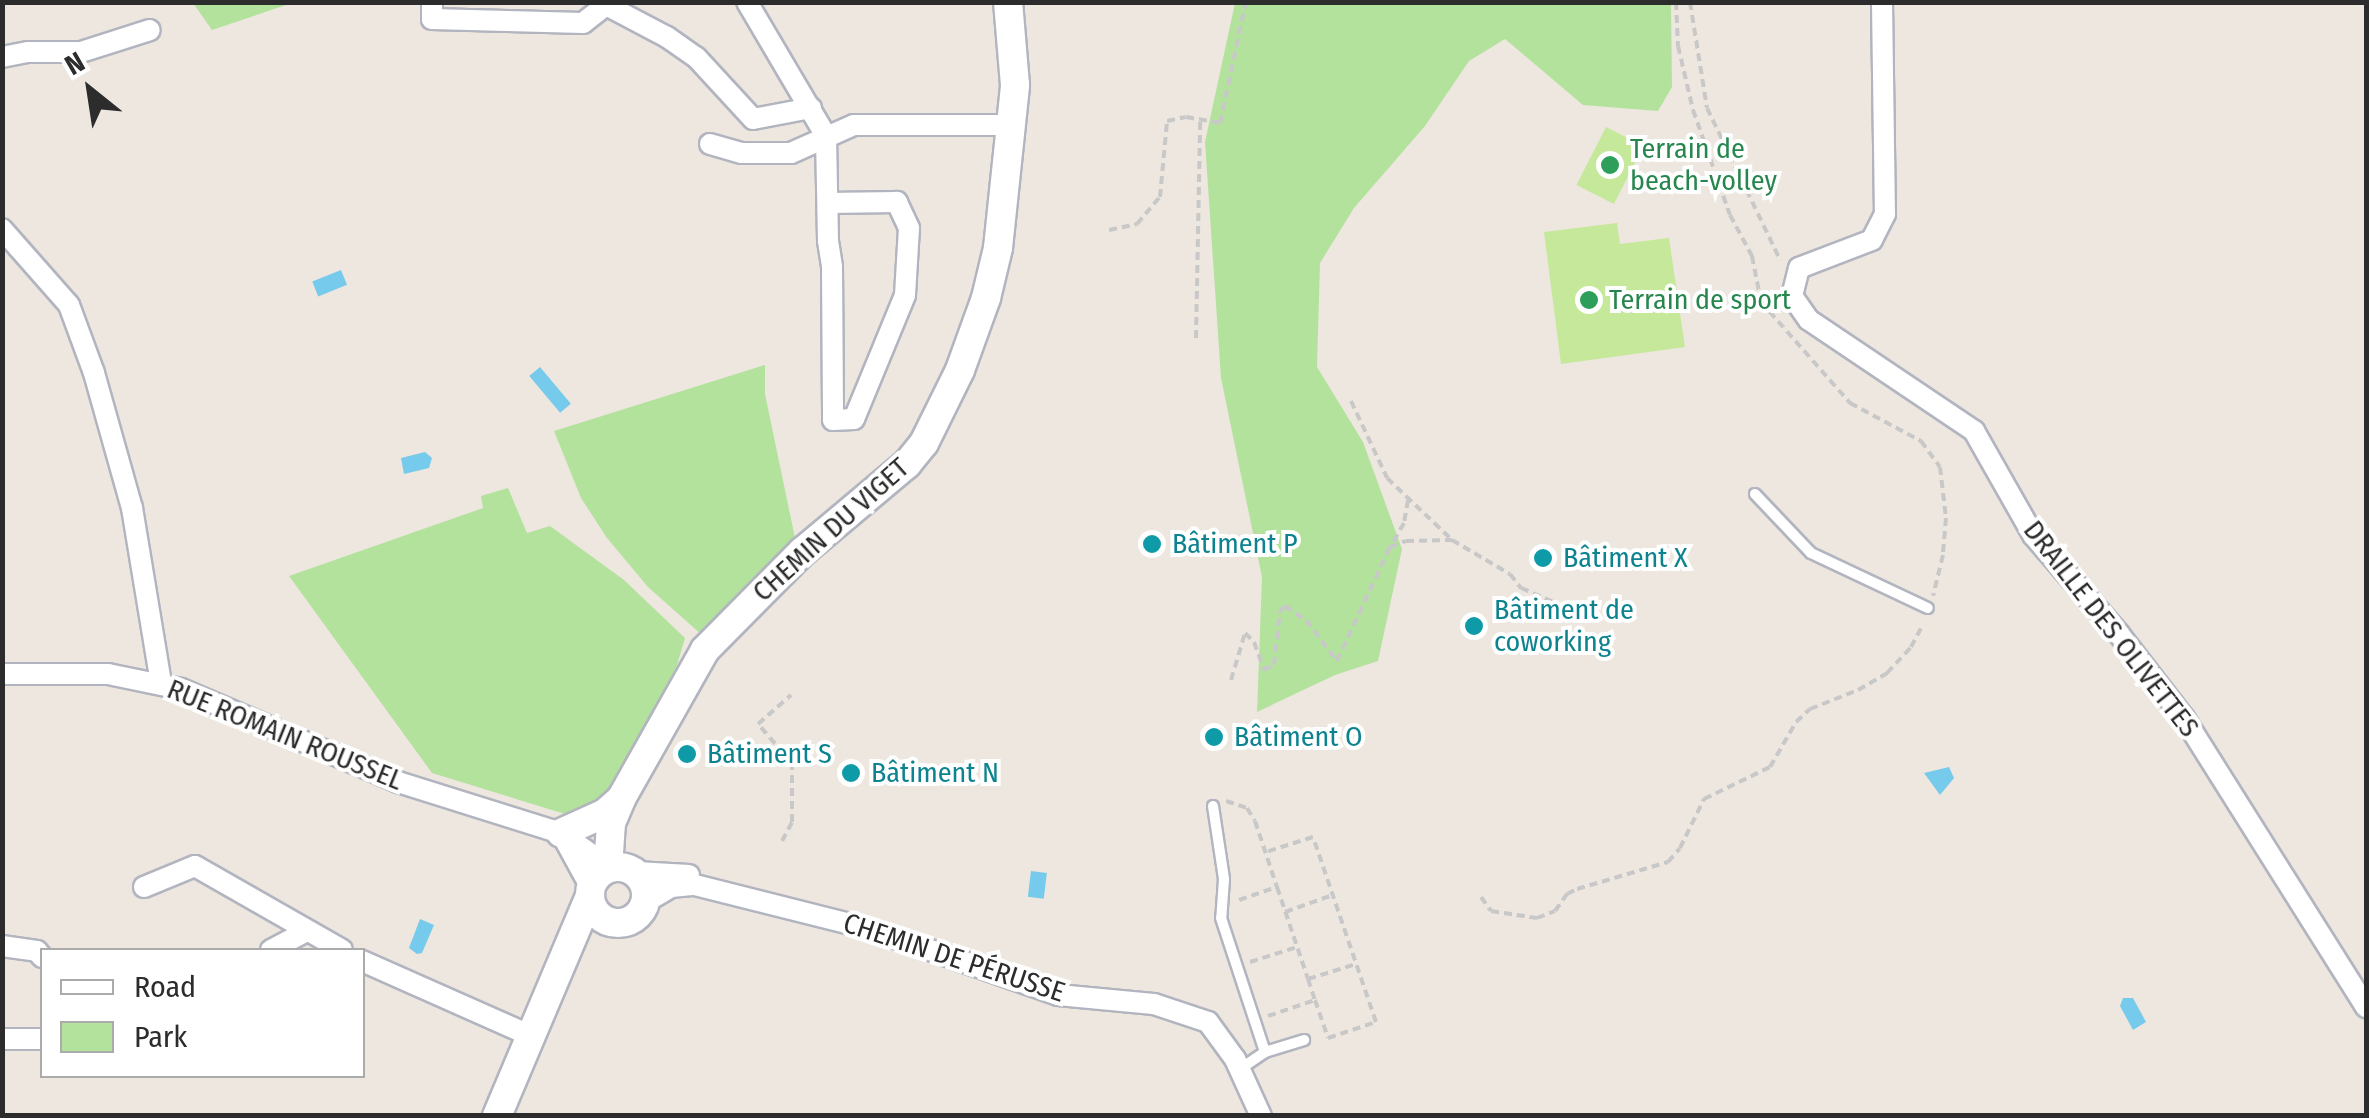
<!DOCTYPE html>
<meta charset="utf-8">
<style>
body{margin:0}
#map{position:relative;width:2369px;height:1118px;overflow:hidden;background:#ede7df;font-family:"Fira Sans Condensed",sans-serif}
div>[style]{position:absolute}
.green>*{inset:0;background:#b3e29d}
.pitch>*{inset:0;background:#c6e89a;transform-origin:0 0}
.water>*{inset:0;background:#76caeb;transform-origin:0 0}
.path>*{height:4px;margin-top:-2px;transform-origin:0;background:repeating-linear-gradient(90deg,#c8c8c8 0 8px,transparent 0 13px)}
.roads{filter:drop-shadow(2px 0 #b2b5bf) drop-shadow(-2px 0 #b2b5bf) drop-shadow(0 2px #b2b5bf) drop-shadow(0 -2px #b2b5bf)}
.lane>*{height:10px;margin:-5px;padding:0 5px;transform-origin:5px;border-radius:5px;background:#fff}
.street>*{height:20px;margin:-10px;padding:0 10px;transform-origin:10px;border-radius:10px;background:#fff}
.secondary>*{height:28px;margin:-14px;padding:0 14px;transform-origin:14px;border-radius:14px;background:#fff}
.secondary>.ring{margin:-14px;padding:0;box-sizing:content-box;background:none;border:28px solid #fff;border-radius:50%}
.dots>*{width:28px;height:28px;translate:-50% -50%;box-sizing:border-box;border:5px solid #fff;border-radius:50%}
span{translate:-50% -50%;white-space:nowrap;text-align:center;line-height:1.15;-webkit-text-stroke:8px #fff;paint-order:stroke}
.leisure-label{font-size:28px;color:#27864d}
.left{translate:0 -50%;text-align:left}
.street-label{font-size:28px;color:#2c2c2c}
.culture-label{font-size:28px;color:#0d838f}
.frame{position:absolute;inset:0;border:5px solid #2c2c2c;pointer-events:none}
.legend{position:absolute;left:40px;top:948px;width:325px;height:130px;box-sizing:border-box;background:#fff;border:2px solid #ababab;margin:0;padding:12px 18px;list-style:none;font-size:30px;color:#2c2c2c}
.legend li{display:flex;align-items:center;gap:20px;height:50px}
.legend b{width:50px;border:2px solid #ababab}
.north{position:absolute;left:40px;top:40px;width:100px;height:100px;-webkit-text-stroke:8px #fff;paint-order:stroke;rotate:330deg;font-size:28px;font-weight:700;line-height:40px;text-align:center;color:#2c2c2c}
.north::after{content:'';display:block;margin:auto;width:35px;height:45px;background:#2c2c2c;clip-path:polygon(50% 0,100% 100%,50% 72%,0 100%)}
</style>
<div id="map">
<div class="green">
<div style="clip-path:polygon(193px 3px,292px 3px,212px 30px)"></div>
<div style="clip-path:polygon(1235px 3px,1671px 3px,1672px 87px,1658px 111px,1583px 105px,1505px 39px,1469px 61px,1425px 126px,1354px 208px,1320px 263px,1317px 367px,1363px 442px,1402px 549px,1378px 661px,1335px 675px,1257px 712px,1262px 577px,1221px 378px,1205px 142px)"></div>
<div style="clip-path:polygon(765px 365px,765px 394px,795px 538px,702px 635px,648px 587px,607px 538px,581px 498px,554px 431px)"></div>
<div style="clip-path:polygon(508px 488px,527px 533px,550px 526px,624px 580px,685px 638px,677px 665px,614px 790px,581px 819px,432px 773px,289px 576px,483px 508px,481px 496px)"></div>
</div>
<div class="pitch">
<div style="left:1606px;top:127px;width:42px;height:65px;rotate:27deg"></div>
<div style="clip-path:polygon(1617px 223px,1620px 244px,1669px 238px,1685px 347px,1561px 364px,1544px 232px)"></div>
</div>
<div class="water">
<div style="left:341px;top:270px;width:16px;height:31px;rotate:68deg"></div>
<div style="left:540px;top:367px;width:48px;height:14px;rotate:50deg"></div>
<div style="clip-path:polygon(425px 452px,432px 458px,429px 468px,404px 474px,401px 458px)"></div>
<div style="clip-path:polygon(1949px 767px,1954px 778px,1940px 795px,1924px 773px)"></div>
<div style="left:1031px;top:871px;width:16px;height:26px;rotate:7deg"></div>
<div style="clip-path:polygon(420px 919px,434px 925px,422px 953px,417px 954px,409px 948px)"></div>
<div style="clip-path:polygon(2123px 998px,2133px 998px,2146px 1022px,2133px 1030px,2120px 1006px)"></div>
</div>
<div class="path">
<div style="left:1676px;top:2px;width:44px;rotate:87.4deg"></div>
<div style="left:1678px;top:46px;width:66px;rotate:76.8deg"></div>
<div style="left:1693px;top:110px;width:111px;rotate:70.6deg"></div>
<div style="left:1730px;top:215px;width:47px;rotate:61.8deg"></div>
<div style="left:1752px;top:256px;width:47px;rotate:78.9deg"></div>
<div style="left:1761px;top:302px;width:135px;rotate:48.6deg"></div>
<div style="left:1850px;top:403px;width:81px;rotate:28.2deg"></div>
<div style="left:1921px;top:441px;width:32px;rotate:54deg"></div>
<div style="left:1940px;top:467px;width:51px;rotate:83.3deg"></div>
<div style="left:1946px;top:518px;width:37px;rotate:95deg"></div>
<div style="left:1943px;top:555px;width:42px;rotate:103.7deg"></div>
<div style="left:1690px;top:2px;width:107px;rotate:80.9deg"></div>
<div style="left:1707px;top:108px;width:169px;rotate:64.3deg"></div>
<div style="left:1109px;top:230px;width:29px;rotate:-12deg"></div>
<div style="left:1137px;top:224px;width:35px;rotate:-50deg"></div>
<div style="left:1160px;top:197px;width:76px;rotate:-84.7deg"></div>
<div style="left:1167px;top:121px;width:19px;rotate:-12deg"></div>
<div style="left:1186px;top:117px;width:35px;rotate:10deg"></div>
<div style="left:1220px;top:123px;width:124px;rotate:-77.9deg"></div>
<div style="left:1196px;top:338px;width:218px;rotate:-88.9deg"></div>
<div style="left:1351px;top:401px;width:85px;rotate:64.9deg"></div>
<div style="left:1387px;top:478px;width:90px;rotate:43.6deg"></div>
<div style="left:1452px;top:540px;width:67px;rotate:30.4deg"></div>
<div style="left:1510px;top:574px;width:18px;rotate:52deg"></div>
<div style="left:1521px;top:588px;width:83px;rotate:23.5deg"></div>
<div style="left:1408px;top:500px;width:23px;rotate:100deg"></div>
<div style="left:1404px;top:523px;width:28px;rotate:120deg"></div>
<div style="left:1390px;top:547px;width:17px;rotate:-21deg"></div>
<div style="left:1406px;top:541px;width:46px;rotate:-1.2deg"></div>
<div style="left:1231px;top:680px;width:49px;rotate:-73.4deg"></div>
<div style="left:1245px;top:633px;width:13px;rotate:45deg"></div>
<div style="left:1254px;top:642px;width:30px;rotate:70deg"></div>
<div style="left:1264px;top:670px;width:11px;rotate:-27deg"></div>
<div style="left:1274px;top:665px;width:54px;rotate:-83.7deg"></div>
<div style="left:1280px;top:611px;width:7px;rotate:-45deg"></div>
<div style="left:1285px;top:606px;width:25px;rotate:34deg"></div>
<div style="left:1306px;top:620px;width:51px;rotate:52.9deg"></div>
<div style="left:1337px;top:661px;width:126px;rotate:-65.1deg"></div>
<div style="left:1226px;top:801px;width:22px;rotate:18deg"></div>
<div style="left:1247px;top:808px;width:15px;rotate:58deg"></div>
<div style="left:1255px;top:821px;width:70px;rotate:71.6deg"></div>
<div style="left:1277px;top:887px;width:97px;rotate:71.4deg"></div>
<div style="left:1308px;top:979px;width:22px;rotate:72deg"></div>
<div style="left:1315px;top:1000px;width:40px;rotate:71.1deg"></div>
<div style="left:1328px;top:1038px;width:51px;rotate:-18.4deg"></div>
<div style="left:1376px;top:1022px;width:195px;rotate:-108.8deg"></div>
<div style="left:1313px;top:837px;width:49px;rotate:162.3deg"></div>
<div style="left:782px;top:841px;width:21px;rotate:-62deg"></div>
<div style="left:792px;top:822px;width:59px;rotate:-90deg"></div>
<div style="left:792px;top:763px;width:52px;rotate:-131.1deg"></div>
<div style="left:758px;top:724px;width:44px;rotate:-41.3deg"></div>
<div style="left:1481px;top:897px;width:17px;rotate:54deg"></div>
<div style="left:1491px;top:911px;width:47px;rotate:8.7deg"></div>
<div style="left:1537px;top:918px;width:19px;rotate:-21deg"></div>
<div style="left:1555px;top:911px;width:21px;rotate:-55deg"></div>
<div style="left:1567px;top:894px;width:11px;rotate:-27deg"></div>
<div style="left:1577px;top:889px;width:95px;rotate:-16.5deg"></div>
<div style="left:1668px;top:862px;width:18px;rotate:-49deg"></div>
<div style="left:1680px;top:848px;width:55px;rotate:-63.9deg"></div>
<div style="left:1704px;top:799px;width:73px;rotate:-25.9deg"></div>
<div style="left:1770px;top:767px;width:52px;rotate:-60deg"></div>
<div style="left:1796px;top:722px;width:19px;rotate:-43deg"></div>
<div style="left:1810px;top:709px;width:52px;rotate:-21.6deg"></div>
<div style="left:1858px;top:690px;width:34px;rotate:-30deg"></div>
<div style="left:1887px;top:673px;width:35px;rotate:-47deg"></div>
<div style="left:1911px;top:647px;width:26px;rotate:-62deg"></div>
<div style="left:1239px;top:900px;width:40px;rotate:-18.9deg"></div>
<div style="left:1285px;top:912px;width:51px;rotate:-19.5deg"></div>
<div style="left:1250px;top:962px;width:49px;rotate:-17.7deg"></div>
<div style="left:1308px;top:979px;width:50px;rotate:-17.4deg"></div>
<div style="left:1268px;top:1016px;width:50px;rotate:-18.8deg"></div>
</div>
<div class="roads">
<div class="lane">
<div style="left:1755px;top:494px;width:81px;rotate:46.5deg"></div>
<div style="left:1811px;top:553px;width:129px;rotate:25.2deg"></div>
<div style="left:1213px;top:806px;width:74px;rotate:81.4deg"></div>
<div style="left:1224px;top:879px;width:39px;rotate:94deg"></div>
<div style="left:1221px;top:918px;width:141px;rotate:71.8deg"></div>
<div style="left:1265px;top:1052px;width:41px;rotate:-17.1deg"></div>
<div style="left:1240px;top:1069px;width:30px;rotate:-34deg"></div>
</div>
<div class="street">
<div style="left:432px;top:2px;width:17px;rotate:90deg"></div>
<div style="left:432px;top:19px;width:151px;rotate:1.5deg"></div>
<div style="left:583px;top:23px;width:29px;rotate:-38deg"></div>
<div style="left:606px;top:5px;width:69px;rotate:27.7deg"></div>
<div style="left:667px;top:37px;width:35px;rotate:35deg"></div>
<div style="left:696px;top:57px;width:84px;rotate:47.4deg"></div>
<div style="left:753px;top:119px;width:59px;rotate:-10.7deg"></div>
<div style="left:747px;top:2px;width:156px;rotate:59.5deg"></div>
<div style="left:826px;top:136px;width:105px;rotate:88.9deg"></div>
<div style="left:828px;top:241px;width:26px;rotate:81deg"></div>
<div style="left:832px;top:267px;width:153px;rotate:89.6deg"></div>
<div style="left:833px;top:420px;width:21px;rotate:-3deg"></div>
<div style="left:854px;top:419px;width:134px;rotate:-67.6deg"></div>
<div style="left:905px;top:295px;width:67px;rotate:-86.6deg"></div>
<div style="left:909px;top:228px;width:29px;rotate:-115deg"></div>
<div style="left:897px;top:202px;width:69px;rotate:179.2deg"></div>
<div style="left:1882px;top:2px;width:212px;rotate:89.2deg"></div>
<div style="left:1885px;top:214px;width:29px;rotate:117deg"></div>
<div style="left:1872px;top:240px;width:78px;rotate:159deg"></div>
<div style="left:1799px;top:268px;width:29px;rotate:104deg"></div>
<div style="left:1792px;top:296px;width:29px;rotate:55deg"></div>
<div style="left:1809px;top:320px;width:199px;rotate:33.9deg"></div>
<div style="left:1974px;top:431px;width:120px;rotate:60.4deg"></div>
<div style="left:2033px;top:535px;width:131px;rotate:49deg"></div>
<div style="left:2119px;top:634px;width:106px;rotate:52.3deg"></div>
<div style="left:2184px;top:718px;width:342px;rotate:57.8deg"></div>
<div style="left:2px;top:57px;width:26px;rotate:-11deg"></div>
<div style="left:28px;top:52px;width:53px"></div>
<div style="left:81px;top:52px;width:72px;rotate:-17.7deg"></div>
<div style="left:710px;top:144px;width:33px;rotate:16deg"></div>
<div style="left:742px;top:153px;width:49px"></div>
<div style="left:791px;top:153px;width:69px;rotate:-24deg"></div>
<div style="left:854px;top:125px;width:156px"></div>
<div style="left:2px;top:229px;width:101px;rotate:48.6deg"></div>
<div style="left:69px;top:305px;width:72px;rotate:69.8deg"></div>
<div style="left:94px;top:373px;width:140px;rotate:74.3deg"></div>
<div style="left:132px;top:508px;width:178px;rotate:80.6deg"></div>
<div style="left:2px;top:674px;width:106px"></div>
<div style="left:108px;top:674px;width:75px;rotate:11.6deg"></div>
<div style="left:181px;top:689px;width:236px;rotate:23.2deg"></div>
<div style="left:398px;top:782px;width:171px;rotate:17.4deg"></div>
<div style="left:636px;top:872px;width:53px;rotate:3.2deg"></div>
<div style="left:144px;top:887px;width:55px;rotate:-22.4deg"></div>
<div style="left:195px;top:866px;width:169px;rotate:29.7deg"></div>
<div style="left:591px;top:888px;width:63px;rotate:-118.6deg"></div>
<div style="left:561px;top:833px;width:42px;rotate:35.2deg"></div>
<div style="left:595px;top:857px;width:16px;rotate:55deg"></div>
<div style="left:646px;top:902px;width:29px;rotate:-31deg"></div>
<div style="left:671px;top:887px;width:24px;rotate:-5deg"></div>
<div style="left:695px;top:885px;width:180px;rotate:14.1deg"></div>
<div style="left:870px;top:929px;width:199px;rotate:19.3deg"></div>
<div style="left:1058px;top:995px;width:96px;rotate:5.4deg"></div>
<div style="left:1154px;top:1004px;width:57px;rotate:18.4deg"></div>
<div style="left:1208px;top:1022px;width:46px;rotate:53.9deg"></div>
<div style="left:1235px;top:1059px;width:63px;rotate:65.5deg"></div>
<div style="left:2px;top:946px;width:35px;rotate:8deg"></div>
<div style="left:37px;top:951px;width:8px;rotate:50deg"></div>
<div style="left:271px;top:950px;width:40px;rotate:-28deg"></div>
<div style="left:362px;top:961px;width:185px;rotate:23.9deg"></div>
<div style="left:2px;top:1039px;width:40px"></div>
</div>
<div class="secondary">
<div style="left:561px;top:833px;width:48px;rotate:-24.4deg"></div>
<div style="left:605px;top:813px;width:20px;rotate:-41deg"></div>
<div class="ring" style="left:590px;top:867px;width:28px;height:28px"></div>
<div style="left:608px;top:868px;width:45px;rotate:-86.2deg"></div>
<div style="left:611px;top:823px;width:26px;rotate:-67deg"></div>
<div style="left:621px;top:799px;width:171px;rotate:-60.6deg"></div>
<div style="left:705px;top:650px;width:138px;rotate:-45.3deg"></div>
<div style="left:802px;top:552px;width:137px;rotate:-40deg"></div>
<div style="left:907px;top:464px;width:27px;rotate:-51deg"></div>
<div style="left:924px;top:443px;width:81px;rotate:-63.7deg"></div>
<div style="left:960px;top:370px;width:77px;rotate:-70.1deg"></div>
<div style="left:986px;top:298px;width:51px;rotate:-76.5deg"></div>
<div style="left:998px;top:248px;width:164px;rotate:-84deg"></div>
<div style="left:1015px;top:85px;width:83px;rotate:-94.8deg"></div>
<div style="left:497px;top:1116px;width:239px;rotate:-67.1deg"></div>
</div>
</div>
<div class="dots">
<div style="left:1610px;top:165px;background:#2e9e5b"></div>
<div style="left:1589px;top:300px;background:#2e9e5b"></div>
<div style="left:1152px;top:544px;background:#0f9aa8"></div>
<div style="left:1543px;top:558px;background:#0f9aa8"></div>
<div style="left:1474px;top:626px;background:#0f9aa8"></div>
<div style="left:1214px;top:737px;background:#0f9aa8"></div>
<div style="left:687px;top:754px;background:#0f9aa8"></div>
<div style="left:851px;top:773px;background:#0f9aa8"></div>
</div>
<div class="leisure-label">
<span class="left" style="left:1630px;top:165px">Terrain de<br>beach-volley</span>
<span class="left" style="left:1609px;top:300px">Terrain de sport</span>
</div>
<div class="street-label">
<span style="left:831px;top:530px;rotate:-42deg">CHEMIN DU VIGET</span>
<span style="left:2111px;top:629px;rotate:52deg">DRAILLE DES OLIVETTES</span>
<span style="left:285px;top:735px;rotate:22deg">RUE ROMAIN ROUSSEL</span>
<span style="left:954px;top:958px;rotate:18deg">CHEMIN DE PÉRUSSE</span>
</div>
<div class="culture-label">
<span class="left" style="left:1172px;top:544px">Bâtiment P</span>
<span class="left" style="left:1563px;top:558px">Bâtiment X</span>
<span class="left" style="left:1494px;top:626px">Bâtiment de<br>coworking</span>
<span class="left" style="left:1234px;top:737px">Bâtiment O</span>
<span class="left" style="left:707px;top:754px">Bâtiment S</span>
<span class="left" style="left:871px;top:773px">Bâtiment N</span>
</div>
<div class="frame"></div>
<ul class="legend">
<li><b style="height:12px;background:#fff"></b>Road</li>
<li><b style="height:28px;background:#b3e29d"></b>Park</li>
</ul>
<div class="north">N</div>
</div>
